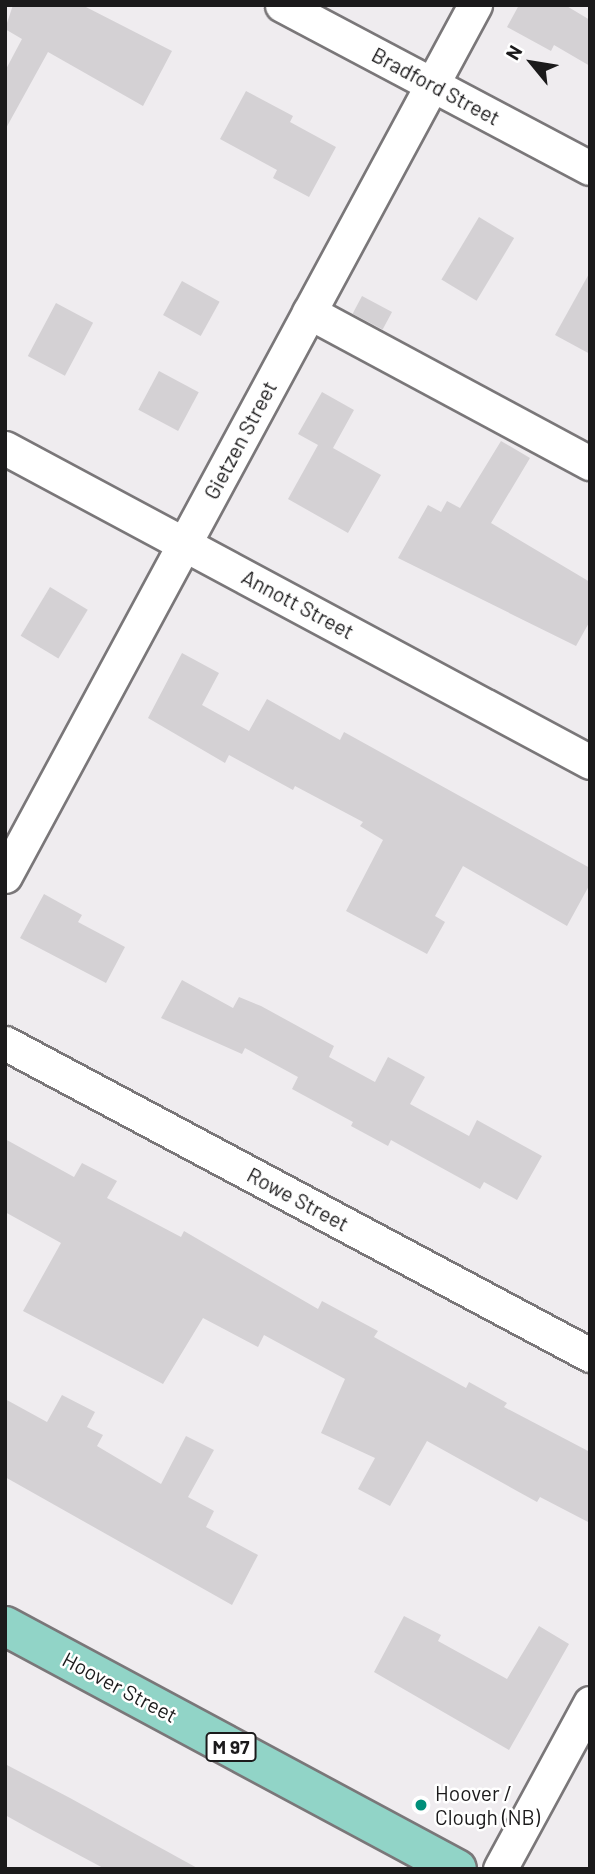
<!DOCTYPE html>
<style>
body{margin:0}
#map{position:relative;width:595px;height:1874px;overflow:hidden;background:#efecef;font-family:Barlow,sans-serif}
div>[style]{position:absolute}
.building>*{inset:0;background:#d4d1d4;transform-origin:0 0}
.roads{filter:drop-shadow(2px 0 #7a7779) drop-shadow(-2px 0 #7a7779) drop-shadow(0 2px #7a7779) drop-shadow(0 -2px #7a7779)}
.minor>*{height:33px;margin:-16.5px;padding:0 16.5px;transform-origin:16.5px;border-radius:16.5px;background:#fff}
.major>*{height:38px;margin:-19px;padding:0 19px;transform-origin:19px;border-radius:19px;background:#91d4c7}
.dots>*{width:19px;height:19px;translate:-50% -50%;box-sizing:border-box;border:4px solid #fff;border-radius:50%}
span{translate:-50% -50%;white-space:nowrap;text-align:center;line-height:1.15;-webkit-text-stroke:5px #fff;paint-order:stroke}
.shield-label span{padding:2px 5px;background:#fff;border:2px solid;border-radius:5px;-webkit-text-stroke-width:0}
.shield-label{font-size:19px;color:#1b1a1b;font-weight:700}
.street-label{font-size:21px;color:#1b1a1b}
.poi-label{font-size:21px;color:#1b1a1b}
.left{translate:0 -50%;text-align:left}
.frame{position:absolute;inset:0;border:7px solid #1b1a1b;pointer-events:none}
.north{position:absolute;left:497px;top:28px;width:70px;height:70px;-webkit-text-stroke:5px #fff;paint-order:stroke;rotate:300deg;font-size:19px;font-weight:700;line-height:28px;text-align:center;color:#1b1a1b}
.north::after{content:'';display:block;margin:auto;width:24px;height:32px;background:#1b1a1b;clip-path:polygon(50% 0,100% 100%,50% 72%,0 100%)}
</style>
<div id="map">
<div class="building">
<div style="clip-path:polygon(13px 5px,82px 5px,172px 51px,143px 106px,48px 52px,5px 130px,5px 71px,22px 39px,5px 29px)"></div>
<div style="clip-path:polygon(519px 5px,565px 5px,590px 20px,590px 66px,554px 45px,551px 51px,507px 27px)"></div>
<div style="clip-path:polygon(246px 91px,293px 116px,290px 122px,336px 147px,309px 197px,273px 178px,277px 170px,220px 139px)"></div>
<div style="left:479px;top:217px;width:41px;height:73px;rotate:31deg"></div>
<div style="clip-path:polygon(590px 272px,590px 354px,555px 335px)"></div>
<div style="left:182px;top:281px;width:43px;height:39px;rotate:29deg"></div>
<div style="left:362px;top:296px;width:34px;height:20px;rotate:28deg"></div>
<div style="left:56px;top:303px;width:42px;height:60px;rotate:28deg"></div>
<div style="left:159px;top:371px;width:45px;height:44px;rotate:28deg"></div>
<div style="clip-path:polygon(322px 392px,354px 410px,333px 448px,381px 475px,348px 533px,288px 499px,318px 445px,298px 434px)"></div>
<div style="clip-path:polygon(501px 441px,530px 458px,491px 523px,590px 582px,590px 621px,576px 646px,398px 558px,428px 505px,441px 512px,447px 501px,460px 508px)"></div>
<div style="left:50px;top:587px;width:44px;height:57px;rotate:31deg"></div>
<div style="clip-path:polygon(182px 653px,219px 673px,202px 705px,249px 731px,267px 699px,340px 740px,344px 732px,590px 868px,590px 884px,567px 926px,463px 866px,435px 916px,445px 922px,427px 954px,346px 911px,383px 840px,360px 826px,363px 822px,295px 786px,293px 790px,229px 755px,225px 763px,148px 718px)"></div>
<div style="clip-path:polygon(44px 894px,82px 915px,78px 922px,125px 947px,106px 983px,20px 938px)"></div>
<div style="clip-path:polygon(182px 980px,233px 1008px,239px 997px,261px 1006px,334px 1046px,329px 1057px,375px 1082px,388px 1057px,425px 1077px,410px 1104px,469px 1136px,477px 1120px,542px 1156px,517px 1200px,484px 1182px,480px 1189px,391px 1140px,388px 1146px,351px 1126px,353px 1122px,292px 1089px,298px 1077px,245px 1048px,242px 1054px,161px 1018px)"></div>
<div style="clip-path:polygon(5px 1139px,74px 1177px,82px 1163px,117px 1181px,107px 1198px,181px 1237px,184px 1231px,318px 1309px,322px 1301px,378px 1331px,374px 1337px,466px 1388px,469px 1382px,507px 1403px,504px 1407px,590px 1452px,590px 1523px,540px 1497px,537px 1502px,427px 1441px,390px 1506px,358px 1489px,375px 1458px,321px 1433px,345px 1379px,264px 1335px,258px 1347px,203px 1318px,163px 1384px,23px 1311px,61px 1243px,5px 1212px)"></div>
<div style="clip-path:polygon(62px 1395px,95px 1412px,87px 1427px,103px 1435px,97px 1446px,161px 1484px,186px 1436px,214px 1450px,188px 1497px,214px 1511px,206px 1527px,258px 1555px,232px 1605px,5px 1477px,5px 1399px,47px 1422px)"></div>
<div style="clip-path:polygon(404px 1616px,441px 1635px,438px 1641px,507px 1679px,539px 1626px,569px 1644px,509px 1750px,374px 1672px)"></div>
<div style="clip-path:polygon(5px 1764px,70px 1798px,199px 1869px,105px 1869px,34px 1831px,5px 1815px)"></div>
</div>
<div class="roads">
<div class="minor">
<div style="left:282px;top:5px;width:348px;rotate:27.9deg"></div>
<div style="left:309px;top:312px;width:319px;rotate:28.3deg"></div>
<div style="left:5px;top:448px;width:664px;rotate:28.22deg"></div>
<div style="left:5px;top:876px;width:990px;rotate:-61.65deg"></div>
<div style="left:5px;top:1043px;width:663px;rotate:28.07deg"></div>
<div style="left:500px;top:1869px;width:189px;rotate:-61.5deg"></div>
</div>
<div class="major">
<div style="left:5px;top:1626px;width:513px;rotate:28.26deg"></div>
</div>
</div>
<div class="dots">
<div style="left:421px;top:1805px;background:#008f7a"></div>
</div>
<div class="shield-label">
<span style="left:231px;top:1747px">M 97</span>
</div>
<div class="street-label">
<span style="left:436px;top:86px;rotate:28deg">Bradford Street</span>
<span style="left:240px;top:440px;rotate:-62deg">Gietzen Street</span>
<span style="left:298px;top:604px;rotate:28deg">Annott Street</span>
<span style="left:298px;top:1199px;rotate:28deg">Rowe Street</span>
<span style="left:120px;top:1687px;rotate:28deg">Hoover Street</span>
</div>
<div class="poi-label">
<span class="left" style="left:435px;top:1805px">Hoover /<br>Clough (NB)</span>
</div>
<div class="frame"></div>
<div class="north">N</div>
</div>
